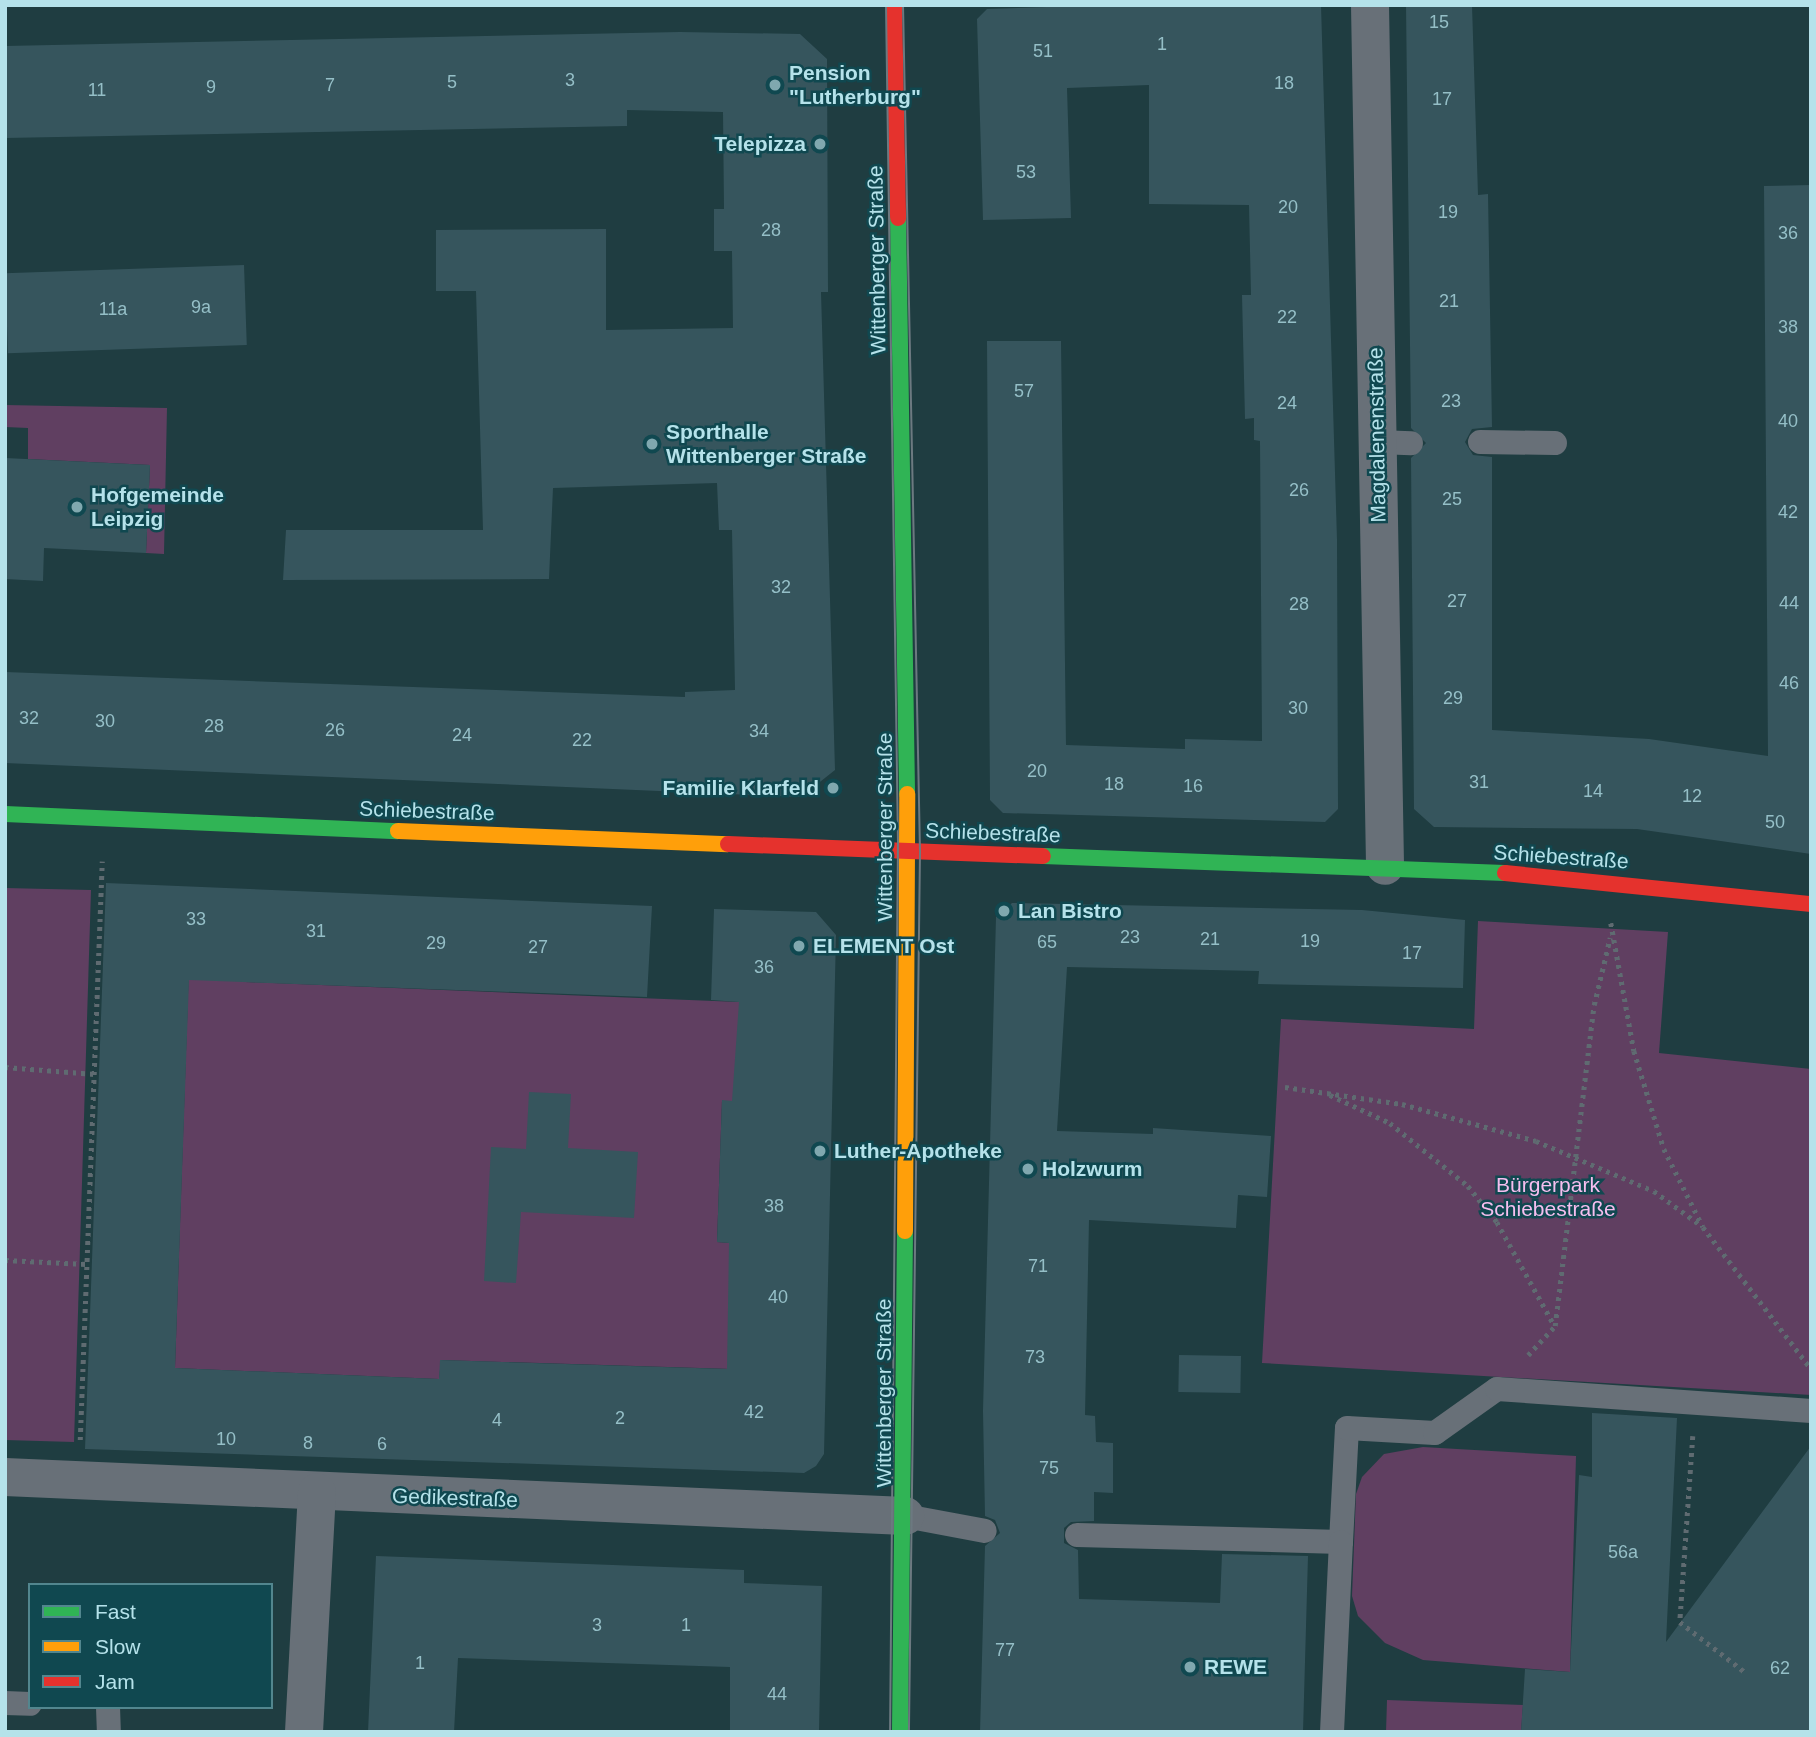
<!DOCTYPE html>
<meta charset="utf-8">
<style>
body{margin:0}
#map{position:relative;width:1816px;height:1737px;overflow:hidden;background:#1f3d41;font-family:Arial,sans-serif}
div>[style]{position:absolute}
.green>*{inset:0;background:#603f61}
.building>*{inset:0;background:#36555d;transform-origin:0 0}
.path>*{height:4.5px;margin-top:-2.25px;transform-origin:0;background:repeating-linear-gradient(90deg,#5f6b71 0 3.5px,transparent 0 8.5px)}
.lane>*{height:24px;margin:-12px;padding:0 12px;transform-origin:12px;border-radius:12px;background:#687078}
.street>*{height:38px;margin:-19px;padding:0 19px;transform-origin:19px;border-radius:19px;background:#687078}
.fast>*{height:16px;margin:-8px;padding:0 8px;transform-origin:8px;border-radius:8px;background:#30b455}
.slow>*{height:16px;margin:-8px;padding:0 8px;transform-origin:8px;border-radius:8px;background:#ff9f0a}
.jam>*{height:16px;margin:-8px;padding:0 8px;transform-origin:8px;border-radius:8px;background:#e5322d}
.tram>*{height:2px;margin:-1px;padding:0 1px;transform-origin:1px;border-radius:1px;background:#6c7980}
.dots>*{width:19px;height:19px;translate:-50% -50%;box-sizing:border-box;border:4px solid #104850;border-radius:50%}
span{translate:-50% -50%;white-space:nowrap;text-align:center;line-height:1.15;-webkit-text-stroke:5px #104850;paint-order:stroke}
.number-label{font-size:18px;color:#95bfc7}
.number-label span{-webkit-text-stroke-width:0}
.poi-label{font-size:21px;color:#b5e2ea;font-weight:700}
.left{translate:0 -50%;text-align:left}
.right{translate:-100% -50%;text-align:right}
.street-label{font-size:21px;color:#b5e2ea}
.park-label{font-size:21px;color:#f6beef}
.frame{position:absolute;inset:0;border:7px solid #b5e2ea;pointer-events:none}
.legend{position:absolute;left:28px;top:1583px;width:245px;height:126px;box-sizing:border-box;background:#104850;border:2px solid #52868e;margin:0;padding:9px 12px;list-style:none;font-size:21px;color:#b5e2ea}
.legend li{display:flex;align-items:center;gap:14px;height:35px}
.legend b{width:35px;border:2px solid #52868e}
</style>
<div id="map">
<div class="green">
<div style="clip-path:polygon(5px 405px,167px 408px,164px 554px,146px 553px,150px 465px,28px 459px,28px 428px,5px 427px)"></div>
<div style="clip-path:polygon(5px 888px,91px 890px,74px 1442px,5px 1440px)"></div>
<div style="clip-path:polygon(1478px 921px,1668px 932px,1659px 1053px,1811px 1069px,1811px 1395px,1262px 1363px,1281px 1019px,1474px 1029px)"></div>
<div style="clip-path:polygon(189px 966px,245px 982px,739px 1002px,739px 1101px,722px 1101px,717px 1242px,729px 1243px,732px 1369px,441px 1360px,439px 1379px,175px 1368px)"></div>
<div style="clip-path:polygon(1423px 1447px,1576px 1456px,1570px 1672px,1423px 1660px,1385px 1643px,1358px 1616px,1352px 1596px,1356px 1494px,1362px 1477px,1384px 1454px)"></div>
<div style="clip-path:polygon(1387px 1700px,1523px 1705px,1521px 1732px,1386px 1732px)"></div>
</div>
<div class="building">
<div style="clip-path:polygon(1108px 5px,1321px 5px,1337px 540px,1338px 809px,1325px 822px,1003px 813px,990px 800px,987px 341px,1061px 341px,1066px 745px,1185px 749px,1185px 739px,1262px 741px,1260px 441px,1254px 440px,1254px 418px,1245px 419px,1242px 295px,1251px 295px,1249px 205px,1149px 204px,1149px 85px,1067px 88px,1071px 218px,983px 220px,977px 19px,987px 9px)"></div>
<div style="clip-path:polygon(1406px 5px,1472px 5px,1478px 195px,1488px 194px,1492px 427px,1472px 429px,1465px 442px,1473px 455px,1492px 457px,1492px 730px,1649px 739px,1768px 756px,1764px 186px,1811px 185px,1811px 854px,1637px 829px,1434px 827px,1414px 809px,1411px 458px,1426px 443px,1411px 428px)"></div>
<div style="clip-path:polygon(680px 32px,800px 34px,827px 59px,828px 292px,821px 292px,835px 770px,801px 797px,5px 763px,5px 672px,685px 697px,685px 692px,735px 690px,732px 530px,719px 530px,717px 483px,553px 488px,549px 579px,283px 580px,286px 530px,483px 530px,476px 291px,436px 291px,436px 230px,606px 229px,606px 330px,733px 328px,732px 251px,714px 251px,714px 209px,724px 209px,723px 112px,627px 110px,627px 126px,5px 138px,5px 46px)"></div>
<div style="left:244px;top:265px;width:80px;height:239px;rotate:88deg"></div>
<div style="clip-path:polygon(5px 458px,150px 465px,146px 553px,44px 548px,43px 581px,5px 579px)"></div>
<div style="clip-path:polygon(106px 883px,652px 906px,647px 997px,189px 980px,175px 1368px,439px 1379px,440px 1360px,727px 1369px,729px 1243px,717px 1242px,722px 1100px,732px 1101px,739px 1002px,711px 1000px,714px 909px,816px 912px,836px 935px,824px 1454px,816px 1466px,804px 1473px,85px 1449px)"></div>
<div style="clip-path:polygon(1012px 903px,1362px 910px,1465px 920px,1463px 988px,1258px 984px,1259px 971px,1067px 967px,1057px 1131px,1153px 1134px,1153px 1128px,1271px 1136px,1267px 1197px,1238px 1195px,1236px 1228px,1089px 1220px,1085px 1415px,1095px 1416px,1096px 1442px,1113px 1443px,1113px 1493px,1094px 1492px,1094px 1521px,1071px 1522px,1064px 1528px,1064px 1543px,1078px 1550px,1079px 1599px,1220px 1603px,1222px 1554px,1308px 1556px,1303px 1732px,980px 1732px,985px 1546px,1000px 1533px,995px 1520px,985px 1516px,983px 1411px,996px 917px)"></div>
<div style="clip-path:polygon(529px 1092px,571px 1094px,568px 1148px,638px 1152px,634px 1218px,521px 1212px,516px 1283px,484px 1281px,491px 1147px,526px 1149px)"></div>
<div style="left:1179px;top:1355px;width:62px;height:37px;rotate:1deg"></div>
<div style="clip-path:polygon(1592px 1413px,1677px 1418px,1666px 1642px,1811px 1446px,1811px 1732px,1521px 1732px,1525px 1669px,1570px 1672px,1579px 1475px,1592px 1477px)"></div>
<div style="clip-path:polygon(376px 1556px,744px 1570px,744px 1583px,822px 1586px,819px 1732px,730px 1732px,730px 1667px,458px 1658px,454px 1732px,368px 1732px)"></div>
</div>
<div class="path">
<div style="left:1611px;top:923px;width:130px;rotate:79.8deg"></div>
<div style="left:1634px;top:1051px;width:102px;rotate:73deg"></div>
<div style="left:1664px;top:1149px;width:87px;rotate:63.4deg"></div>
<div style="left:1703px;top:1227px;width:178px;rotate:52.7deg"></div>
<div style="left:5px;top:1067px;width:90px;rotate:4.4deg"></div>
<div style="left:1285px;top:1087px;width:118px;rotate:8.3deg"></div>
<div style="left:1402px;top:1104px;width:139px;rotate:15.4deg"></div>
<div style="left:1536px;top:1141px;width:128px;rotate:23deg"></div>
<div style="left:1654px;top:1191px;width:56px;rotate:36.3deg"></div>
<div style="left:1330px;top:1095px;width:66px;rotate:25deg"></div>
<div style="left:1390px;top:1123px;width:100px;rotate:38.9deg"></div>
<div style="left:1468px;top:1186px;width:46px;rotate:51.1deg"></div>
<div style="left:1497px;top:1222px;width:118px;rotate:61deg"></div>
<div style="left:5px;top:1260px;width:81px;rotate:2.8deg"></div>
<div style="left:1528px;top:1355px;width:40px;rotate:-47deg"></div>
<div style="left:1555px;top:1326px;width:323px;rotate:-83.1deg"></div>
<div style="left:1594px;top:1005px;width:69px;rotate:-76.6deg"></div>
<div style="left:1693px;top:1436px;width:186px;rotate:94deg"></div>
<div style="left:1680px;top:1622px;width:82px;rotate:37.6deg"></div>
<div style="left:80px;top:1440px;width:579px;rotate:-87.82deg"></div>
</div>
<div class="lane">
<div style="left:1378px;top:442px;width:33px;rotate:2deg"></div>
<div style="left:1480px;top:442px;width:75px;rotate:0.8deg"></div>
<div style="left:905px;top:1516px;width:81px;rotate:10.6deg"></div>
<div style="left:1077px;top:1535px;width:264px;rotate:1.5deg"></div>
<div style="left:1341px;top:1542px;width:114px;rotate:-87deg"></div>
<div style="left:1347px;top:1428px;width:88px;rotate:3.3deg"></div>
<div style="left:1435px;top:1433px;width:76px;rotate:-35.4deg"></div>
<div style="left:1497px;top:1389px;width:315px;rotate:4deg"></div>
<div style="left:5px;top:1703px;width:25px;rotate:2deg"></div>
<div style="left:108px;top:1707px;width:25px;rotate:88deg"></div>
<div style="left:1332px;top:1732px;width:190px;rotate:-87.3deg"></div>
</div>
<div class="street">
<div style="left:1370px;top:5px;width:861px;rotate:89deg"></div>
<div style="left:5px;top:1477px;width:901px;rotate:2.48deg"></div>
<div style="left:304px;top:1732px;width:240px;rotate:-86.9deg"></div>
</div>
<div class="fast">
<div style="left:898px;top:218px;width:576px;rotate:89.1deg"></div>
<div style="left:5px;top:814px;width:393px;rotate:2.5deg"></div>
<div style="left:1043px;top:856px;width:462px;rotate:2.1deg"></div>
<div style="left:900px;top:1732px;width:501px;rotate:-89.43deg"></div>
</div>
<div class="slow">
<div style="left:398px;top:831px;width:330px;rotate:2.3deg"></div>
<div style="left:905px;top:1231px;width:437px;rotate:-89.7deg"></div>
</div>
<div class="jam">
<div style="left:894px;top:5px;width:213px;rotate:88.9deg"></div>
<div style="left:728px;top:844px;width:315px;rotate:2.2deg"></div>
<div style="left:1505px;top:873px;width:308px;rotate:5.8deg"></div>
</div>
<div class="tram">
<div style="left:886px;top:5px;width:836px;rotate:89.18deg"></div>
<div style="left:898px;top:841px;width:891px;rotate:90.51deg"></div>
<div style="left:903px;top:5px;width:847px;rotate:88.85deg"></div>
<div style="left:920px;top:852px;width:880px;rotate:90.72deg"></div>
</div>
<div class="dots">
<div style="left:775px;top:85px;background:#80a8af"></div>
<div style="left:820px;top:144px;background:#80a8af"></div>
<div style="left:652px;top:444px;background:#80a8af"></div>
<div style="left:77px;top:507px;background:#80a8af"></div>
<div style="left:833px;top:788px;background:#80a8af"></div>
<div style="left:1004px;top:911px;background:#80a8af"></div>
<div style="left:799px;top:946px;background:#80a8af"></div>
<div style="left:820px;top:1151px;background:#80a8af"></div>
<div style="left:1028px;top:1169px;background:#80a8af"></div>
<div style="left:1190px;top:1667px;background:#80a8af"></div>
</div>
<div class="number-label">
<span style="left:1439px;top:22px">15</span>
<span style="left:1162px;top:44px">1</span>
<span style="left:1043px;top:51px">51</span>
<span style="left:570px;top:80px">3</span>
<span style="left:452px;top:82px">5</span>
<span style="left:1284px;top:83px">18</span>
<span style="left:330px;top:85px">7</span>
<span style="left:211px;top:87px">9</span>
<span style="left:97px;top:90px">11</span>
<span style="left:1442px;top:99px">17</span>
<span style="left:1026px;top:172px">53</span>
<span style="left:1288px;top:207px">20</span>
<span style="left:1448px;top:212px">19</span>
<span style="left:771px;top:230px">28</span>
<span style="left:1788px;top:233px">36</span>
<span style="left:1449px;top:301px">21</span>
<span style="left:201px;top:307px">9a</span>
<span style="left:113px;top:309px">11a</span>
<span style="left:1287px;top:317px">22</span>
<span style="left:1788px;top:327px">38</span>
<span style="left:1024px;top:391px">57</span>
<span style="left:1451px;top:401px">23</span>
<span style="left:1287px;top:403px">24</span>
<span style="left:1788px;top:421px">40</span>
<span style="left:1299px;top:490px">26</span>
<span style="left:1452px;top:499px">25</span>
<span style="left:1788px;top:512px">42</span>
<span style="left:781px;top:587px">32</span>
<span style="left:1457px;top:601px">27</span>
<span style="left:1789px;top:603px">44</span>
<span style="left:1299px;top:604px">28</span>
<span style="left:1789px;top:683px">46</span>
<span style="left:1453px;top:698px">29</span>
<span style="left:1298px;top:708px">30</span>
<span style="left:29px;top:718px">32</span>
<span style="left:105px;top:721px">30</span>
<span style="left:214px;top:726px">28</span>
<span style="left:335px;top:730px">26</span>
<span style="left:759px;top:731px">34</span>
<span style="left:462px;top:735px">24</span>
<span style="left:582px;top:740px">22</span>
<span style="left:1037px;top:771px">20</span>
<span style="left:1479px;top:782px">31</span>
<span style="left:1114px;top:784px">18</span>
<span style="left:1193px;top:786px">16</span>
<span style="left:1593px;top:791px">14</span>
<span style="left:1692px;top:796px">12</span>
<span style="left:1775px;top:822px">50</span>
<span style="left:196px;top:919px">33</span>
<span style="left:316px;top:931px">31</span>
<span style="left:1130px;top:937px">23</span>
<span style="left:1210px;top:939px">21</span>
<span style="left:1310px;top:941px">19</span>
<span style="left:1047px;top:942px">65</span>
<span style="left:436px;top:943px">29</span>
<span style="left:538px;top:947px">27</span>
<span style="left:1412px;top:953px">17</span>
<span style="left:764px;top:967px">36</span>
<span style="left:774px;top:1206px">38</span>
<span style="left:1038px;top:1266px">71</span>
<span style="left:778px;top:1297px">40</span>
<span style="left:1035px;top:1357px">73</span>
<span style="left:754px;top:1412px">42</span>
<span style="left:620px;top:1418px">2</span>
<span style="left:497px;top:1420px">4</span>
<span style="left:226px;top:1439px">10</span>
<span style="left:308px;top:1443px">8</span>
<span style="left:382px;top:1444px">6</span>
<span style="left:1049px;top:1468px">75</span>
<span style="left:1623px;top:1552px">56a</span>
<span style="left:597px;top:1625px">3</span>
<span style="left:686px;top:1625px">1</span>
<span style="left:1005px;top:1650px">77</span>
<span style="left:420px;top:1663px">1</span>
<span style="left:1780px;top:1668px">62</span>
<span style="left:777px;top:1694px">44</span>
</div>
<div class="poi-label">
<span class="left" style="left:789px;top:85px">Pension<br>"Lutherburg"</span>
<span class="right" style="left:806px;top:144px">Telepizza</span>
<span class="left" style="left:666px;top:444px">Sporthalle<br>Wittenberger Straße</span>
<span class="left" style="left:91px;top:507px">Hofgemeinde<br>Leipzig</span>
<span class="right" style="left:819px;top:788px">Familie Klarfeld</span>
<span class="left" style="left:1018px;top:911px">Lan Bistro</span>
<span class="left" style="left:813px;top:946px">ELEMENT Ost</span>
<span class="left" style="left:834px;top:1151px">Luther-Apotheke</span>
<span class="left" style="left:1042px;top:1169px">Holzwurm</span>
<span class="left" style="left:1204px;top:1667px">REWE</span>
</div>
<div class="street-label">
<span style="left:877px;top:260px;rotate:-91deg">Wittenberger Straße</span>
<span style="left:1377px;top:435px;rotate:-91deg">Magdalenenstraße</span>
<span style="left:427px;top:811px;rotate:2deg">Schiebestraße</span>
<span style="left:885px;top:827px;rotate:-90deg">Wittenberger Straße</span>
<span style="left:993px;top:833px;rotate:2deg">Schiebestraße</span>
<span style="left:1561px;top:857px;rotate:4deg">Schiebestraße</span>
<span style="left:884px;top:1393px;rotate:-90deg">Wittenberger Straße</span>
<span style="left:455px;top:1498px;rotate:2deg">Gedikestraße</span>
</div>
<div class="park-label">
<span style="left:1548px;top:1197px">Bürgerpark<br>Schiebestraße</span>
</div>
<div class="frame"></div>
<ul class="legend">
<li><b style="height:9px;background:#30b455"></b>Fast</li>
<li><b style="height:9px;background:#ff9f0a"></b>Slow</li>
<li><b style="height:9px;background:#e5322d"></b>Jam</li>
</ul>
</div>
